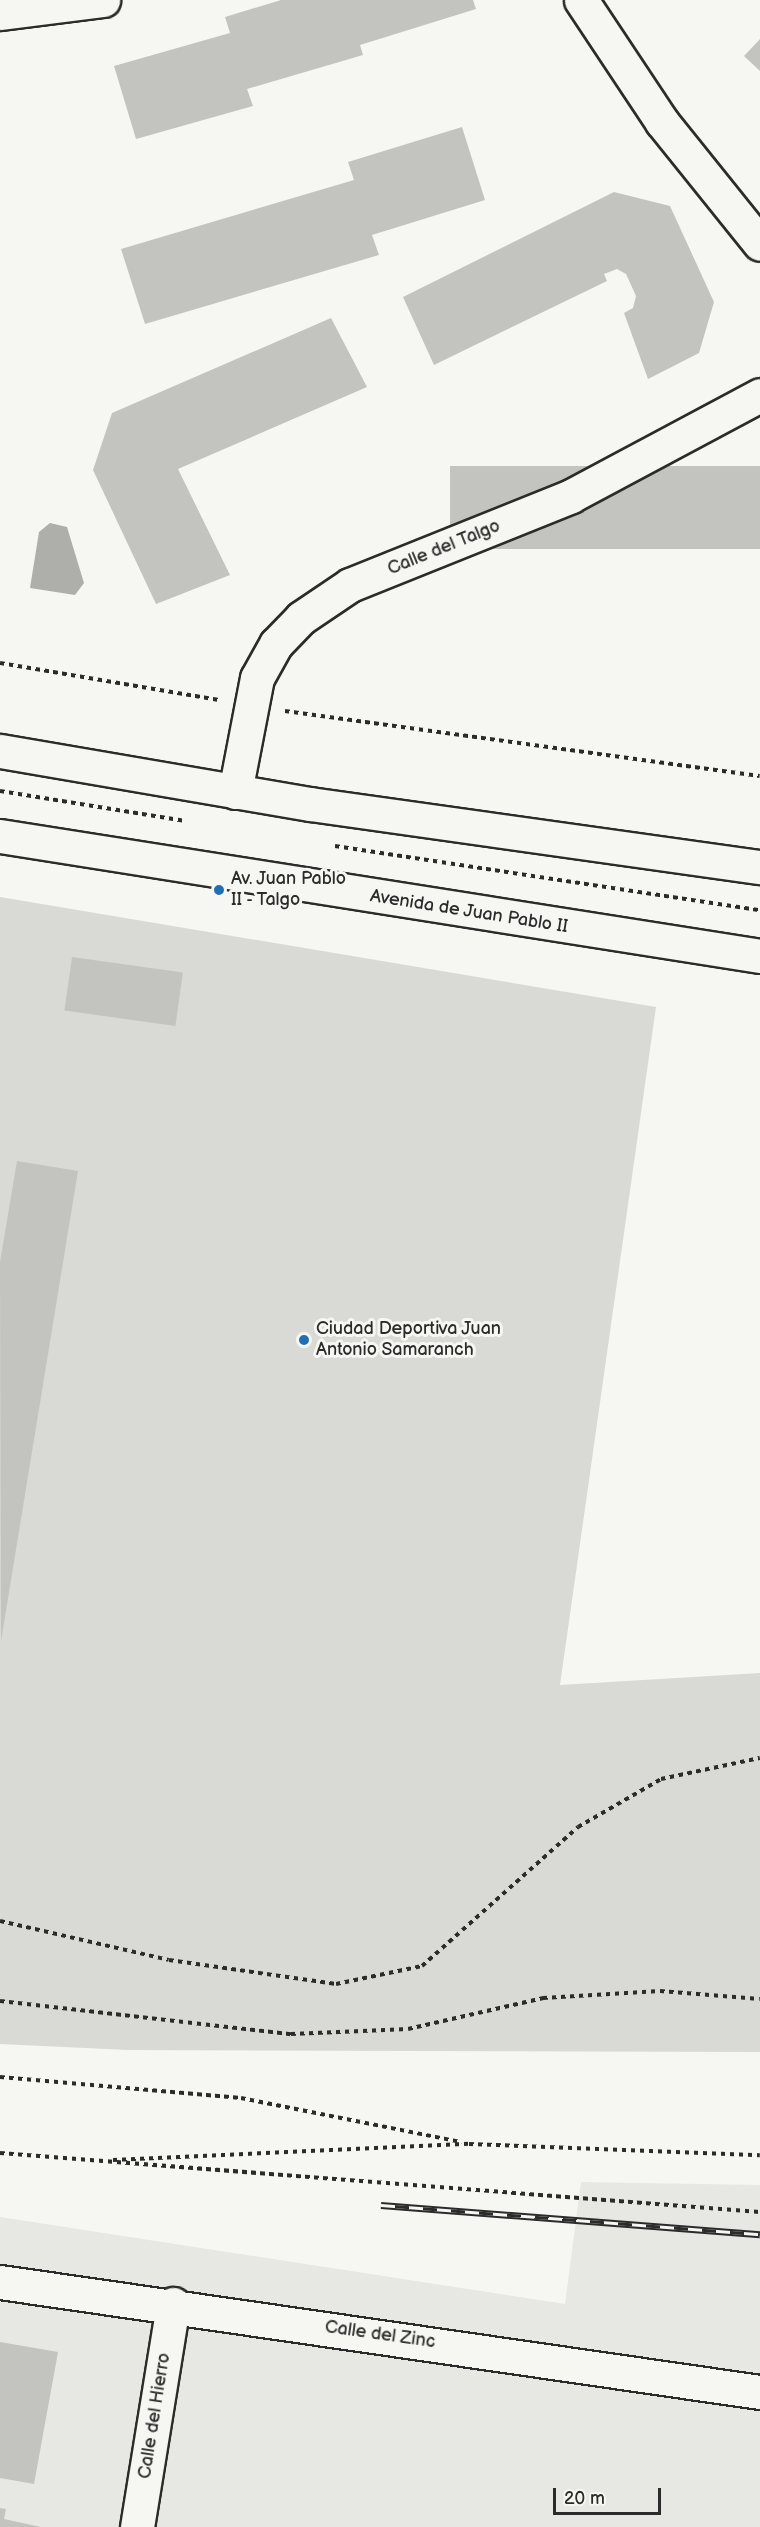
<!DOCTYPE html>
<style>
body{margin:0}
#map{position:relative;width:760px;height:2527px;overflow:hidden;background:#f6f6f2;font-family:"Balsamiq Sans",sans-serif}
div>[style]{position:absolute}
.built>*{inset:0;background:#e7e7e3}
.green>*{inset:0;background:#d9d9d5}
.water>*{inset:0;background:#aeaeab}
.building>*{inset:0;background:#c3c3c0;transform-origin:0 0}
.path>*{height:4px;margin-top:-2px;transform-origin:0;background:repeating-linear-gradient(90deg,#2b2b2b 0 4.5px,transparent 0 9px)}
.roads{filter:drop-shadow(2px 0 #2b2b2b) drop-shadow(-2px 0 #2b2b2b) drop-shadow(0 2px #2b2b2b) drop-shadow(0 -2px #2b2b2b)}
.minor>*{height:33px;margin:-16.5px;padding:0 16.5px;transform-origin:16.5px;border-radius:16.5px;background:#f6f6f2}
.rail>*{height:7px;margin-top:-3.5px;transform-origin:0;background:repeating-linear-gradient(90deg,#f6f6f2 0 14px,#2b2b2b 0 28px);box-sizing:border-box;border-block:2px solid #2b2b2b}
.dots>*{width:16px;height:16px;translate:-50% -50%;box-sizing:border-box;border:3px solid #f6f6f2;border-radius:50%}
span{translate:-50% -50%;white-space:nowrap;text-align:center;line-height:1.15;-webkit-text-stroke:6px #f6f6f2;paint-order:stroke}
.street-label{font-size:18px;color:#2b2b2b}
.poi-label{font-size:18px;color:#2b2b2b}
.left{translate:0 -50%;text-align:left}
.scale{position:absolute;left:553px;top:2488px;width:108px;height:27px;box-sizing:border-box;border:3px solid #2b2b2b;border-top:0;padding-left:8px;font-size:18px;line-height:21px;white-space:nowrap;color:#2b2b2b;-webkit-text-stroke:4px #f6f6f2;paint-order:stroke}
</style>
<div id="map">
<div class="built">
<div style="clip-path:polygon(581px 2182px,760px 2185px,760px 2527px,0 2527px,0 2217px,565px 2304px)"></div>
</div>
<div class="green">
<div style="clip-path:polygon(0 897px,656px 1007px,560px 1685px,760px 1673px,760px 2052px,128px 2050px,0 2044px)"></div>
</div>
<div class="water">
<div style="clip-path:polygon(50px 523px,67px 527px,84px 583px,75px 595px,30px 588px,39px 532px)"></div>
</div>
<div class="building">
<div style="clip-path:polygon(281px 0,473px 0,476px 9px,360px 45px,363px 55px,247px 89px,253px 106px,136px 139px,114px 66px,230px 33px,225px 17px)"></div>
<div style="clip-path:polygon(760px 39px,760px 71px,744px 56px)"></div>
<div style="clip-path:polygon(462px 127px,485px 200px,372px 235px,379px 255px,145px 324px,121px 249px,354px 180px,348px 162px)"></div>
<div style="clip-path:polygon(614px 192px,670px 206px,714px 302px,699px 353px,648px 379px,624px 313px,633px 308px,636px 296px,626px 274px,617px 269px,604px 274px,607px 281px,434px 365px,403px 297px)"></div>
<div style="clip-path:polygon(331px 318px,367px 387px,178px 469px,230px 575px,156px 604px,93px 470px,112px 413px)"></div>
<div style="left:760px;top:466px;width:83px;height:310px;rotate:90deg"></div>
<div style="left:72px;top:957px;width:112px;height:54px;rotate:8deg"></div>
<div style="clip-path:polygon(17px 1161px,78px 1171px,1px 1641px,0 1262px)"></div>
<div style="clip-path:polygon(0 2342px,58px 2352px,34px 2484px,0 2478px)"></div>
<div style="clip-path:polygon(0 2508px,6px 2509px,4px 2519px,41px 2527px,0 2527px)"></div>
</div>
<div class="path">
<div style="left:0;top:663px;width:222px;rotate:9.6deg"></div>
<div style="left:285px;top:711px;width:479px;rotate:7.8deg"></div>
<div style="left:0;top:791px;width:188px;rotate:9.2deg"></div>
<div style="left:335px;top:846px;width:430px;rotate:8.6deg"></div>
<div style="left:0;top:1921px;width:173px;rotate:13deg"></div>
<div style="left:169px;top:1960px;width:169px;rotate:8.2deg"></div>
<div style="left:336px;top:1984px;width:88px;rotate:-11.8deg"></div>
<div style="left:422px;top:1966px;width:209px;rotate:-41.7deg"></div>
<div style="left:578px;top:1827px;width:96px;rotate:-30deg"></div>
<div style="left:661px;top:1779px;width:101px;rotate:-12deg"></div>
<div style="left:0;top:2001px;width:293px;rotate:6.5deg"></div>
<div style="left:291px;top:2034px;width:117px;rotate:-2.4deg"></div>
<div style="left:408px;top:2029px;width:139px;rotate:-12.9deg"></div>
<div style="left:543px;top:1998px;width:117px;rotate:-3.4deg"></div>
<div style="left:660px;top:1991px;width:100px;rotate:4.6deg"></div>
<div style="left:0;top:2077px;width:242px;rotate:5deg"></div>
<div style="left:241px;top:2098px;width:225px;rotate:11.3deg"></div>
<div style="left:0;top:2153px;width:762px;rotate:4.44deg"></div>
<div style="left:113px;top:2160px;width:356px;rotate:-2.6deg"></div>
<div style="left:469px;top:2144px;width:291px;rotate:2.2deg"></div>
</div>
<div class="roads">
<div class="minor">
<div style="left:581px;top:0;width:146px;rotate:56.4deg"></div>
<div style="left:662px;top:122px;width:156px;rotate:51.2deg"></div>
<div style="left:0;top:13px;width:104px;rotate:-7.2deg"></div>
<div style="left:0;top:751px;width:314px;rotate:9.7deg"></div>
<div style="left:310px;top:804px;width:454px;rotate:8deg"></div>
<div style="left:235px;top:792px;width:116px;rotate:-79.1deg"></div>
<div style="left:257px;top:678px;width:39px;rotate:-61deg"></div>
<div style="left:276px;top:644px;width:36px;rotate:-46deg"></div>
<div style="left:301px;top:618px;width:59px;rotate:-34deg"></div>
<div style="left:350px;top:585px;width:238px;rotate:-21.9deg"></div>
<div style="left:571px;top:496px;width:214px;rotate:-28.1deg"></div>
<div style="left:0;top:836px;width:769px;rotate:8.97deg"></div>
<div style="left:0;top:2282px;width:768px;rotate:8.24deg"></div>
<div style="left:137px;top:2527px;width:226px;rotate:-80.8deg"></div>
</div>
</div>
<div class="rail">
<div style="left:381px;top:2205px;width:380px;rotate:4.4deg"></div>
</div>
<div class="dots">
<div style="left:219px;top:890px;background:#1f6fb2"></div>
<div style="left:304px;top:1340px;background:#1f6fb2"></div>
</div>
<div class="street-label">
<span style="left:444px;top:548px;rotate:-22deg">Calle del Talgo</span>
<span style="left:469px;top:912px;rotate:9deg">Avenida de Juan Pablo II</span>
<span style="left:380px;top:2335px;rotate:8deg">Calle del Zinc</span>
<span style="left:155px;top:2416px;rotate:-81deg">Calle del Hierro</span>
</div>
<div class="poi-label">
<span class="left" style="left:231px;top:890px">Av. Juan Pablo<br>II - Talgo</span>
<span class="left" style="left:316px;top:1340px">Ciudad Deportiva Juan<br>Antonio Samaranch</span>
</div>
<div class="scale">20 m</div>
</div>
